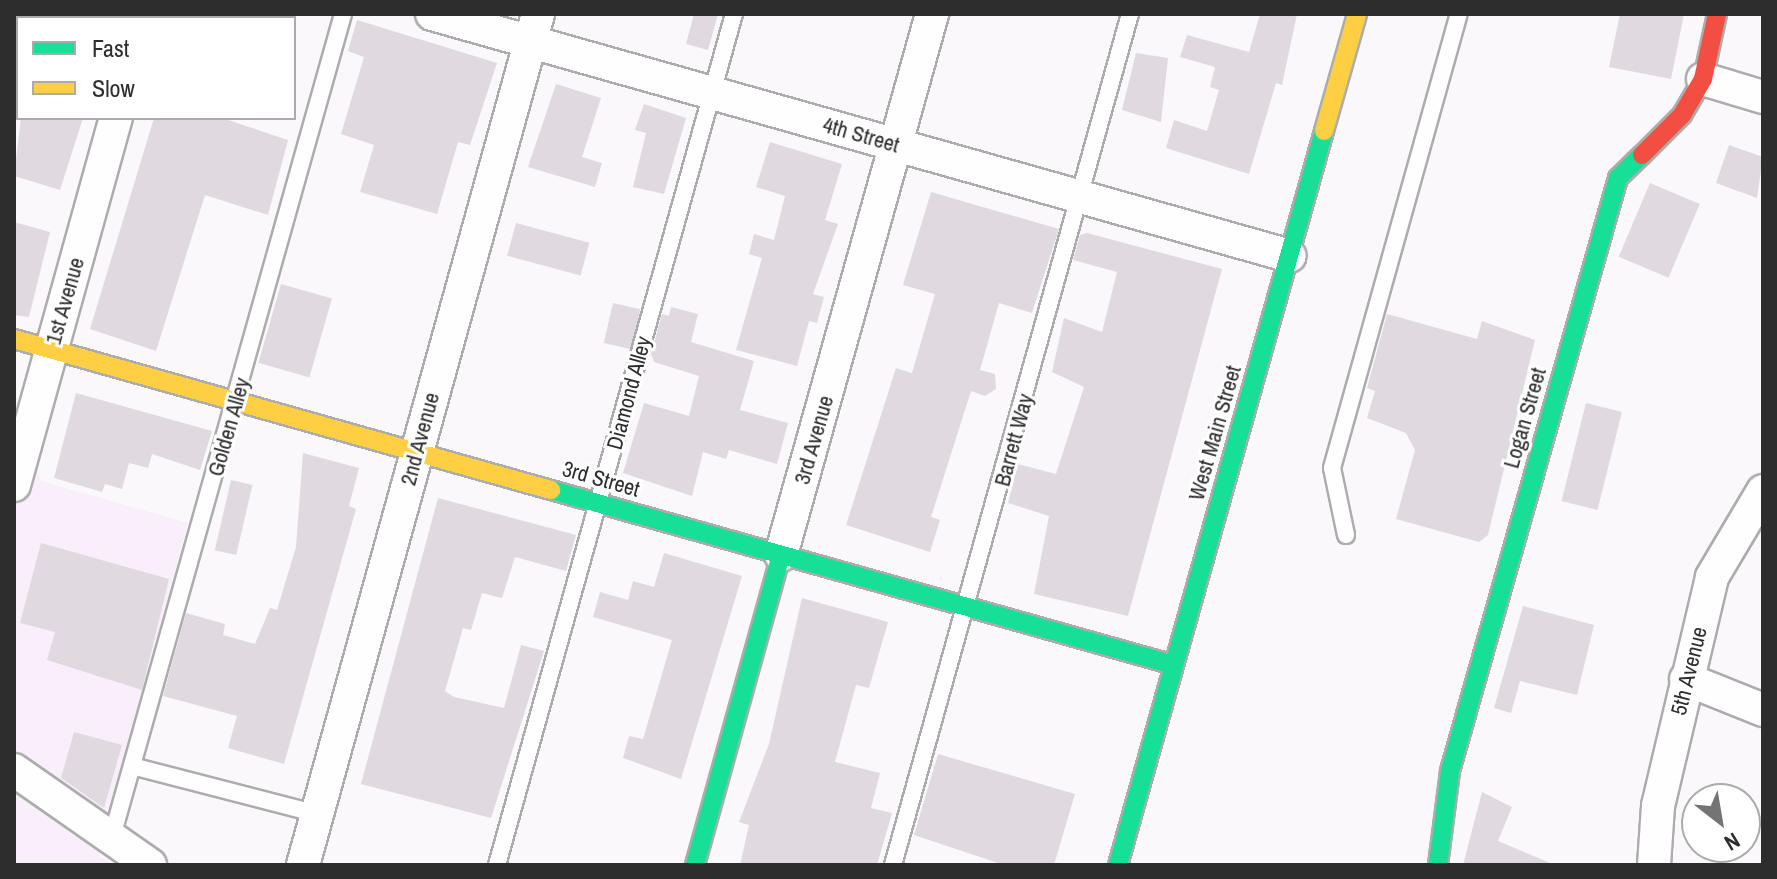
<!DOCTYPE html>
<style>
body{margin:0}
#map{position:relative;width:1777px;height:879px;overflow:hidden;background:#faf8fa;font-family:"Archivo Narrow",sans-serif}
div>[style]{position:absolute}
.industrial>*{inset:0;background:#f9effb}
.building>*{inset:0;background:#e0d9e0;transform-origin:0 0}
.roads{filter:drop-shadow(2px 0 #adacad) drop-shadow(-2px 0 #adacad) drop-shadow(0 2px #adacad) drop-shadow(0 -2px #adacad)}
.lane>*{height:16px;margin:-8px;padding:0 8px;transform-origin:8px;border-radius:8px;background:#fefefe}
.street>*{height:32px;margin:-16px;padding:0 16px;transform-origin:16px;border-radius:16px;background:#fefefe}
.fast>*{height:18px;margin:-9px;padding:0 9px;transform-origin:9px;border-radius:9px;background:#16e098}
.slow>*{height:18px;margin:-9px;padding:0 9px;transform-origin:9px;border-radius:9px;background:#ffcf43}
.jam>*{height:18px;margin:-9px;padding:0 9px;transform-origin:9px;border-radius:9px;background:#f24e42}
span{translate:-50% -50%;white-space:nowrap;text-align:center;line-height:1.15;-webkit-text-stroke:6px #fff;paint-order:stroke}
.street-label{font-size:22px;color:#2e2d2e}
.frame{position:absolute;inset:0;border:16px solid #2e2d2e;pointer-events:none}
.legend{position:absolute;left:16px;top:16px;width:280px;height:104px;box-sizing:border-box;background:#fff;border:2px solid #ababab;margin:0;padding:10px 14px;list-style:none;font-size:24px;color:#2e2d2e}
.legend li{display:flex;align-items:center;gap:16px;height:40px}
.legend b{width:40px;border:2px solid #ababab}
.north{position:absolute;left:1681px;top:783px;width:80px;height:80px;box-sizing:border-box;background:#fff;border:2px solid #ababab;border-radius:50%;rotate:149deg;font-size:22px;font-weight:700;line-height:32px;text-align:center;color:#2e2d2e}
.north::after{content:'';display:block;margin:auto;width:28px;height:36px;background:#757475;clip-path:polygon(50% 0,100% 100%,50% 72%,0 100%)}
</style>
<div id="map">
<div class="industrial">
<div style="clip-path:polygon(14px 390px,41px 481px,188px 523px,98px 855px,112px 865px,14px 865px)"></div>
</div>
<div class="building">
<div style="clip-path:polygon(694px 14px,718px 14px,708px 50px,686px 44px)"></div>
<div style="clip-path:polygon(1260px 14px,1297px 14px,1282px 85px,1276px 83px,1249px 174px,1166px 148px,1174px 120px,1207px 131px,1219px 90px,1210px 87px,1215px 67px,1180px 57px,1187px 35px,1249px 52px)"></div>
<div style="clip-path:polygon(1620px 14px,1684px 14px,1671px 79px,1609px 67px)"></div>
<div style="clip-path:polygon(357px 20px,497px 63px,470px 145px,458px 142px,437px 214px,360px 192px,374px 145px,341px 134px,364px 57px,348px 51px)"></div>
<div style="clip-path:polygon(1136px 53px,1168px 58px,1161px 122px,1122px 110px)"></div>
<div style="clip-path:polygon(556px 84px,601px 98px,582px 157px,602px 163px,595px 187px,528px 167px)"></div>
<div style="clip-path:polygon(644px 104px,686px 118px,664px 194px,633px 187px,646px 133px,635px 130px)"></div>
<div style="clip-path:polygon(21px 118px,83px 118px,60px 190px,14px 176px)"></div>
<div style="clip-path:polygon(154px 118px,222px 118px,288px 140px,268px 215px,205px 195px,156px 351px,90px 329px)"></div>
<div style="clip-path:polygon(770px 142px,842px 164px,825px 220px,838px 224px,813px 294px,824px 297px,817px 323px,809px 321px,797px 366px,736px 350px,762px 258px,749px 254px,754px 234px,774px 240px,785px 196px,756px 187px)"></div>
<div style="clip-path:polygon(1729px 145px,1763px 157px,1757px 198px,1716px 183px)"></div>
<div style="left:1650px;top:183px;width:54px;height:80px;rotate:23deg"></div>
<div style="clip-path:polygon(931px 192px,1059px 229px,1032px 313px,999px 303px,980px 370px,995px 374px,996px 389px,985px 396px,971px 391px,931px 517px,940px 520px,930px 552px,846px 525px,896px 368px,912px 373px,935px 294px,903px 285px)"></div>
<div style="clip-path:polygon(14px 222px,50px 232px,29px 317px,14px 315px)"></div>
<div style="left:516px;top:223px;width:76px;height:34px;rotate:15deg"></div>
<div style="clip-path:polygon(1087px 233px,1222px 269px,1128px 616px,1034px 594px,1049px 516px,1008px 503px,1018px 464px,1056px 474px,1084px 387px,1052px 372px,1064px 318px,1102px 332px,1117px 272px,1073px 260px,1080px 235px)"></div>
<div style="left:281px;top:284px;width:53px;height:82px;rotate:16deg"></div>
<div style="left:613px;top:303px;width:28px;height:41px;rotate:13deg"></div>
<div style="clip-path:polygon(671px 307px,698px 314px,691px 342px,754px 361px,740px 410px,788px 423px,777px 464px,729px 450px,726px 459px,703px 452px,692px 496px,623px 473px,644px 403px,689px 416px,699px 376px,654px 362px,651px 354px,662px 314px,669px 316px)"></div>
<div style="clip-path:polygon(1387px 314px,1477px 339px,1482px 321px,1535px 340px,1488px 535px,1479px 542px,1396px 519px,1415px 450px,1406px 433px,1367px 418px,1375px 391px,1367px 388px)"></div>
<div style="clip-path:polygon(76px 393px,212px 431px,200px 470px,152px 454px,148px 468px,129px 463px,122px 489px,105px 484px,102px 492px,54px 478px)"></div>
<div style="left:1586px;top:403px;width:37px;height:101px;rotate:14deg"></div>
<div style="clip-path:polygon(303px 453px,359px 468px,349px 506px,356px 509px,284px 764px,228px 748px,237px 716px,163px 696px,186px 613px,225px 624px,223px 635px,255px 644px,270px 608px,277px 610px,296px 547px)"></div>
<div style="left:231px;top:480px;width:22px;height:72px;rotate:13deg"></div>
<div style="clip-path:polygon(438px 498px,576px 535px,566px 571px,515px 557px,502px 598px,482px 593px,471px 630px,463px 628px,445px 691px,454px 697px,504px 708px,521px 645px,544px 651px,491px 818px,361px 784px)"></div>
<div style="clip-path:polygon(41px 543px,169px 579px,142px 690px,47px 660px,55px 632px,20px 623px)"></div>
<div style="clip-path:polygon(664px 553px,742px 576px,681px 779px,623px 758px,629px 736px,643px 739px,672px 640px,593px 617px,600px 592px,628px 600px,633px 581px,654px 587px)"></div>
<div style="clip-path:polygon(802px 598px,888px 622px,869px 688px,856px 685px,835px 762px,880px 773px,871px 808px,892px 813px,877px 865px,740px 865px,749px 825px,739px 822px,769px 744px)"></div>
<div style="clip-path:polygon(1523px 606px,1594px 625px,1577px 695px,1520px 681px,1511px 713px,1494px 708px)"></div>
<div style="clip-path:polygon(74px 732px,122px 745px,104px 808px,61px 778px)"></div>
<div style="clip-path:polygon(938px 754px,1075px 794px,1054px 865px,1004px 865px,914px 835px)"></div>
<div style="clip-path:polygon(1482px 792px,1512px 807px,1498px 841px,1555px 865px,1463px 865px)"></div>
</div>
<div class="roads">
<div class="lane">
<div style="left:1346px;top:535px;width:68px;rotate:-101.8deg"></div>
<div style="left:1332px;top:468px;width:471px;rotate:-74.4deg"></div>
<div style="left:132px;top:766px;width:191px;rotate:14.5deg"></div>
<div style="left:111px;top:840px;width:858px;rotate:-74.31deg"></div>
<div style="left:497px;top:865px;width:883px;rotate:-74.44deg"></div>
<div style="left:893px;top:865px;width:883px;rotate:-74.44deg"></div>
</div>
<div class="street">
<div style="left:432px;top:14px;width:891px;rotate:15.75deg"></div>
<div style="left:145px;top:18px;width:4px;rotate:-76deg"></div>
<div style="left:1703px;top:79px;width:63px;rotate:16.7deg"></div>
<div style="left:14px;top:485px;width:381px;rotate:-74.5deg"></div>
<div style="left:781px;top:555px;width:562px;rotate:-74.4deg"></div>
<div style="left:1686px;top:679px;width:83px;rotate:21.9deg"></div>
<div style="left:14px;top:770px;width:166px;rotate:34.9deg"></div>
<div style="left:303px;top:865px;width:883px;rotate:-74.56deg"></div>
<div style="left:1654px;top:865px;width:59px;rotate:-86.1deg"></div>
<div style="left:1658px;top:806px;width:235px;rotate:-76.7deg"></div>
<div style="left:1712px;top:577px;width:100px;rotate:-59.3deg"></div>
</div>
<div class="fast">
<div style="left:551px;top:490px;width:647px;rotate:15.69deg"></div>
<div style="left:695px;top:865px;width:322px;rotate:-74.5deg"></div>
<div style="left:1118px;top:865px;width:762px;rotate:-74.32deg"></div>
<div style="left:1438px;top:865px;width:95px;rotate:-82.7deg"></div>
<div style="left:1450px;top:771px;width:616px;rotate:-74.18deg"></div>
<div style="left:1618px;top:178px;width:33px;rotate:-44deg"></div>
</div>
<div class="slow">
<div style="left:1324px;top:131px;width:122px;rotate:-74.2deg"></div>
<div style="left:14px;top:339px;width:558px;rotate:15.71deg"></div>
</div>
<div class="jam">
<div style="left:1642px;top:155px;width:57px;rotate:-45deg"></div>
<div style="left:1682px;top:115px;width:42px;rotate:-59.7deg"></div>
<div style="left:1703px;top:79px;width:66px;rotate:-77.8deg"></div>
</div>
</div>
<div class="street-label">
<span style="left:861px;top:135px;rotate:16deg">4th Street</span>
<span style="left:65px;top:301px;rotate:-74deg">1st Avenue</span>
<span style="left:629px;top:393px;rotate:-75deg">Diamond Alley</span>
<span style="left:1525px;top:418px;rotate:-74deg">Logan Street</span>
<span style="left:229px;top:427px;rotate:-74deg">Golden Alley</span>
<span style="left:1215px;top:433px;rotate:-74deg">West Main Street</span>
<span style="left:420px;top:439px;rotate:-75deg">2nd Avenue</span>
<span style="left:814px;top:440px;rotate:-74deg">3rd Avenue</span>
<span style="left:1014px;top:440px;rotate:-75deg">Barrett Way</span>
<span style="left:601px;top:479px;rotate:16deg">3rd Street</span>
<span style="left:1689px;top:671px;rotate:-76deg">5th Avenue</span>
</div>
<div class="frame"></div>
<ul class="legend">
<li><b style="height:10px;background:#16e098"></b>Fast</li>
<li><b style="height:10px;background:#ffcf43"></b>Slow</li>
</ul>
<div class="north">N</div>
</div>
